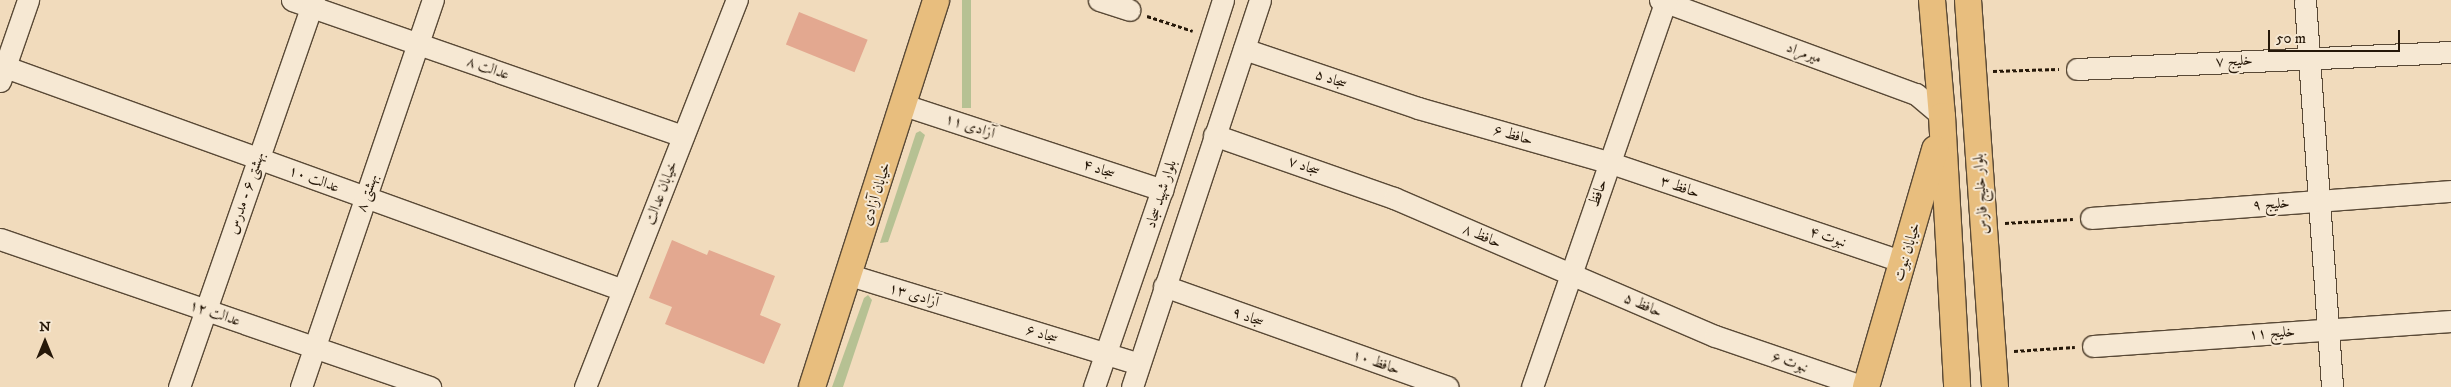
<!DOCTYPE html>
<meta charset="utf-8">
<style>
body{margin:0}
#map{position:relative;width:2451px;height:387px;overflow:hidden;background:#f1dbbc;font-family:"IM FELL DW Pica",Amiri,serif}
div>[style]{position:absolute}
.green>*{inset:0;background:#b6c193;transform-origin:0 0}
.building>*{inset:0;background:#e3a890;transform-origin:0 0}
.path>*{height:3px;margin-top:-1.5px;transform-origin:0;background:repeating-linear-gradient(90deg,#261809 0 4px,transparent 0 6.5px)}
.roads{filter:drop-shadow(1px 0 #594936) drop-shadow(-1px 0 #594936) drop-shadow(0 1px #594936) drop-shadow(0 -1px #594936)}
.minor>*{height:21px;margin:-10.5px;padding:0 10.5px;transform-origin:10.5px;border-radius:10.5px;background:#f6e8d3}
.major>*{height:26px;margin:-13px;padding:0 13px;transform-origin:13px;border-radius:13px;background:#e8be7e}
span{translate:-50% -50%;white-space:nowrap;text-align:center;line-height:1.15;-webkit-text-stroke:4px #f6e8d3;paint-order:stroke}
.street-label{font-size:15px;color:#261809}
.north{position:absolute;left:20px;top:317px;width:50px;height:50px;-webkit-text-stroke:4px #f6e8d3;paint-order:stroke;rotate:0deg;font-size:14px;font-weight:700;line-height:20px;text-align:center;color:#261809}
.north::after{content:'';display:block;margin:auto;width:18px;height:22px;background:#261809;clip-path:polygon(50% 0,100% 100%,50% 72%,0 100%)}
.scale{position:absolute;left:2268px;top:30px;width:132px;height:22px;box-sizing:border-box;border:2px solid #261809;border-top:0;padding-left:6px;font-size:15px;line-height:18px;white-space:nowrap;color:#261809;-webkit-text-stroke:4px #f6e8d3;paint-order:stroke}
</style>
<div id="map">
<div class="green">
<div style="left:962px;top:0;width:9px;height:108px"></div>
<div style="clip-path:polygon(920px 131px,925px 135px,888px 242px,880px 243px,916px 133px)"></div>
<div style="clip-path:polygon(868px 295px,872px 300px,843px 387px,832px 387px,864px 298px)"></div>
</div>
<div class="building">
<div style="left:799px;top:12px;width:74px;height:35px;rotate:22deg"></div>
<div style="clip-path:polygon(672px 240px,707px 255px,709px 250px,775px 276px,760px 315px,781px 324px,764px 364px,665px 324px,672px 307px,649px 298px)"></div>
</div>
<div class="path">
<div style="left:1147px;top:16px;width:48px;rotate:18.1deg"></div>
<div style="left:1993px;top:71px;width:66px;rotate:-1.7deg"></div>
<div style="left:2005px;top:223px;width:68px;rotate:-3.4deg"></div>
<div style="left:2014px;top:351px;width:61px;rotate:-3.8deg"></div>
</div>
<div class="roads">
<div class="minor">
<div style="left:292px;top:0;width:414px;rotate:19.2deg"></div>
<div style="left:1099px;top:0;width:32px;rotate:18deg"></div>
<div style="left:1660px;top:0;width:273px;rotate:20.2deg"></div>
<div style="left:1916px;top:94px;width:34px;rotate:40deg"></div>
<div style="left:2305px;top:0;width:388px;rotate:86deg"></div>
<div style="left:1244px;top:49px;width:184px;rotate:18.7deg"></div>
<div style="left:1418px;top:108px;width:198px;rotate:15.9deg"></div>
<div style="left:1608px;top:162px;width:312px;rotate:18.7deg"></div>
<div style="left:0;top:65px;width:662px;rotate:19.86deg"></div>
<div style="left:2077px;top:69px;width:374px;rotate:-2.6deg"></div>
<div style="left:0;top:81px;width:86px;rotate:-70.9deg"></div>
<div style="left:904px;top:105px;width:272px;rotate:18.2deg"></div>
<div style="left:1214px;top:135px;width:191px;rotate:19.3deg"></div>
<div style="left:1394px;top:198px;width:349px;rotate:23.3deg"></div>
<div style="left:1715px;top:336px;width:157px;rotate:18.9deg"></div>
<div style="left:2091px;top:218px;width:361px;rotate:-4.3deg"></div>
<div style="left:0;top:239px;width:455px;rotate:19deg"></div>
<div style="left:850px;top:275px;width:302px;rotate:17.1deg"></div>
<div style="left:1164px;top:286px;width:301px;rotate:19.6deg"></div>
<div style="left:2093px;top:346px;width:359px;rotate:-4deg"></div>
<div style="left:179px;top:387px;width:410px;rotate:-70.8deg"></div>
<div style="left:301px;top:387px;width:409px;rotate:-71.2deg"></div>
<div style="left:585px;top:387px;width:416px;rotate:-68.6deg"></div>
<div style="left:1094px;top:387px;width:208px;rotate:-71deg"></div>
<div style="left:1162px;top:190px;width:200px;rotate:-72.2deg"></div>
<div style="left:1132px;top:387px;width:408px;rotate:-71.7deg"></div>
<div style="left:1532px;top:387px;width:410px;rotate:-70.9deg"></div>
</div>
<div class="major">
<div style="left:1932px;top:0;width:116px;rotate:85.1deg"></div>
<div style="left:1942px;top:116px;width:271px;rotate:86.8deg"></div>
<div style="left:1968px;top:0;width:388px;rotate:86deg"></div>
<div style="left:812px;top:387px;width:406px;rotate:-72.2deg"></div>
<div style="left:1866px;top:387px;width:248px;rotate:-73.8deg"></div>
</div>
</div>
<div class="street-label">
<span style="left:1804px;top:53px;rotate:20deg">میرمراد</span>
<span style="left:2234px;top:61px;rotate:-3deg">خلیج ۷</span>
<span style="left:488px;top:68px;rotate:19deg">عدالت ۸</span>
<span style="left:1331px;top:79px;rotate:19deg">سجاد ۵</span>
<span style="left:970px;top:126px;rotate:18deg">آزادی ۱۱</span>
<span style="left:1513px;top:135px;rotate:16deg">حافظ ۶</span>
<span style="left:1304px;top:166px;rotate:19deg">سجاد ۷</span>
<span style="left:1099px;top:169px;rotate:19deg">سجاد ۴</span>
<span style="left:314px;top:179px;rotate:20deg">عدالت ۱۰</span>
<span style="left:1680px;top:187px;rotate:19deg">حافظ ۳</span>
<span style="left:246px;top:193px;rotate:-71deg">بهشتی ۶ - مدرس</span>
<span style="left:367px;top:193px;rotate:-71deg">بهشتی ۸</span>
<span style="left:661px;top:193px;rotate:-69deg">خیابان عدالت</span>
<span style="left:1598px;top:193px;rotate:-71deg">حافظ</span>
<span style="left:876px;top:194px;rotate:-72deg">خیابان آزادی</span>
<span style="left:1161px;top:194px;rotate:-72deg">بلوار شهید سجاد</span>
<span style="left:1981px;top:194px;rotate:-94deg">بلوار خلیج فارس</span>
<span style="left:2271px;top:204px;rotate:-4deg">خلیج ۹</span>
<span style="left:1482px;top:236px;rotate:23deg">حافظ ۸</span>
<span style="left:1828px;top:237px;rotate:18deg">نبوت ۴</span>
<span style="left:1907px;top:252px;rotate:-73deg">خیابان نبوت</span>
<span style="left:914px;top:295px;rotate:17deg">آزادی ۱۳</span>
<span style="left:1643px;top:305px;rotate:23deg">حافظ ۵</span>
<span style="left:215px;top:313px;rotate:19deg">عدالت ۱۲</span>
<span style="left:1248px;top:317px;rotate:20deg">سجاد ۹</span>
<span style="left:2272px;top:333px;rotate:-4deg">خلیج ۱۱</span>
<span style="left:1042px;top:334px;rotate:17deg">سجاد ۶</span>
<span style="left:1376px;top:362px;rotate:19deg">حافظ ۱۰</span>
<span style="left:1790px;top:362px;rotate:19deg">نبوت ۶</span>
</div>
<div class="north">N</div>
<div class="scale">50 m</div>
</div>
